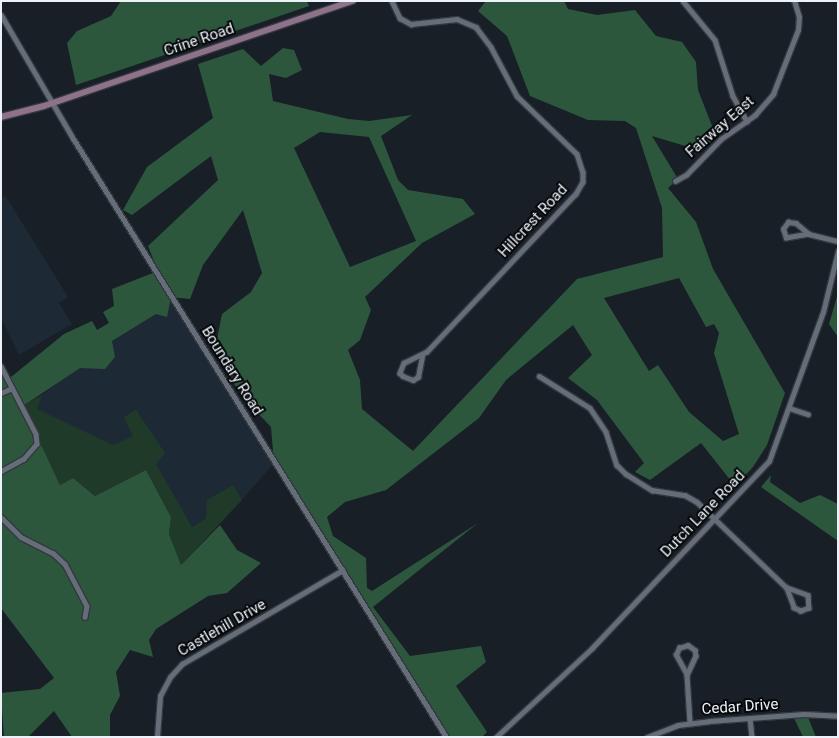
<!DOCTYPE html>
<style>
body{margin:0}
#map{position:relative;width:839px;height:738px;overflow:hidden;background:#181f27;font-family:Roboto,sans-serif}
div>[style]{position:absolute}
.built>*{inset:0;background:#1e2936}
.green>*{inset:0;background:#203a2a}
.forest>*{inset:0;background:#2d573d}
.roads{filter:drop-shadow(1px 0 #33383e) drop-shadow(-1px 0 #33383e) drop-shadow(0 1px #33383e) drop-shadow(0 -1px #33383e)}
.minor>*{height:4.5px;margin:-2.25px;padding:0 2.25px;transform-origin:2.25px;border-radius:2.25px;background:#656e78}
.tertiary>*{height:5px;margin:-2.5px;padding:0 2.5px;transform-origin:2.5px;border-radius:2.5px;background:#656e78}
.secondary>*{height:5.5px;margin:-2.75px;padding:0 2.75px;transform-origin:2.75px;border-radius:2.75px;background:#8e7289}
span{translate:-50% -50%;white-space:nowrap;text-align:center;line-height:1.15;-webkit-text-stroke:4px #06090c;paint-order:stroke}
.street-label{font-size:15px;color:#edf2f8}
.frame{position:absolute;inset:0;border:2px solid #edf2f8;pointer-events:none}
</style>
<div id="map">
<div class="built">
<div style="clip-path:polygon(5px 195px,68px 297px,59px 303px,72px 324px,19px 355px,1px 318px,1px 198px)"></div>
<div style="clip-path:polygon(172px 297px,273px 464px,242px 500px,233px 485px,206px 518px,192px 527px,155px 463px,134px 436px,113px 446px,36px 409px,42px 395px,112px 341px,156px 314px)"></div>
</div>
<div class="green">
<div style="clip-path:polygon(42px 395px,37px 409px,113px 445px,133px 436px,124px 417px,136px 410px,165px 453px,156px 464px,192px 527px,206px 518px,207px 500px,233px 485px,242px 500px,181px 565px,169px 534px,171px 517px,146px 470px,95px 496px,73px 478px,60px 485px,23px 406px)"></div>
</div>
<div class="forest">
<div style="clip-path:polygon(121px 1px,307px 1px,309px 6px,76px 85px,67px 43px,77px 31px,111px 16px)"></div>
<div style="clip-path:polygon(evenodd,486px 1px,564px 1px,568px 9px,597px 15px,635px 10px,656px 36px,682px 42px,696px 62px,698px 90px,716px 136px,702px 151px,652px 136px,678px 179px,668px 188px,696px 222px,713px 269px,785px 393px,767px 445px,753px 467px,735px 486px,701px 443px,650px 480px,635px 472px,644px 463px,597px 400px,568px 378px,592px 355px,573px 325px,506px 380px,479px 418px,386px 490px,345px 502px,327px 517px,333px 536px,366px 558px,367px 588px,372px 591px,478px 523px,373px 607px,410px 656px,481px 646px,486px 662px,456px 686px,487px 732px,482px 737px,449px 737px,274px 463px,271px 427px,240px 394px,215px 349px,222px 314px,251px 292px,262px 273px,243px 210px,203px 265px,190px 299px,171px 297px,167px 317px,156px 314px,112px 341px,115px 357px,105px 369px,80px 368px,23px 406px,60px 485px,73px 478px,95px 496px,146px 470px,171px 517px,169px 534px,181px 565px,220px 525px,237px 550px,261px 563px,227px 593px,208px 596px,156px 629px,149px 640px,153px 657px,130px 650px,116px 672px,120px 696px,110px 715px,110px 737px,72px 737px,54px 711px,28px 737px,4px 737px,1px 693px,40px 689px,54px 678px,1px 608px,1px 366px,11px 377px,64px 334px,92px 321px,97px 330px,109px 323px,103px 312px,114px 306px,112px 289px,158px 271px,148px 246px,218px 180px,211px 156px,132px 215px,123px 210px,147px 167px,213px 118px,198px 64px,243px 49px,261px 66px,283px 48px,294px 50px,302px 70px,286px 78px,269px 74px,273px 101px,348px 119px,369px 121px,412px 115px,381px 136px,398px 180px,408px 190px,463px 199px,475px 214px,422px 243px,365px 297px,371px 310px,360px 340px,348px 350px,360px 380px,362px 409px,413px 451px,577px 279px,663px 257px,662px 208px,636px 128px,625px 121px,588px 120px,530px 96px,507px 36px,478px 11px,486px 1px,320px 132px,369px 137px,416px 241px,350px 267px,294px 148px,320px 132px,486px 1px,679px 278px,706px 327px,714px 324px,719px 333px,714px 353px,739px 434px,723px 441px,689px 412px,658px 365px,649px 371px,604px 298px,679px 278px)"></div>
<div style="clip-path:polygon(838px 293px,838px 337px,829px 324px)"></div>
<div style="clip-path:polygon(771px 475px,770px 482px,800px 503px,820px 495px,838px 504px,838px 541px,761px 487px)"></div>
<div style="clip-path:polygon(807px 715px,816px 737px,803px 737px,793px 716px)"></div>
</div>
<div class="roads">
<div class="minor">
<div style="left:392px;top:1px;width:19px;rotate:65deg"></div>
<div style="left:400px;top:18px;width:13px;rotate:29deg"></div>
<div style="left:411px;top:24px;width:46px;rotate:-6.2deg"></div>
<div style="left:457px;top:19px;width:21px;rotate:23deg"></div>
<div style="left:476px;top:27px;width:25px;rotate:53deg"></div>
<div style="left:491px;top:47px;width:55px;rotate:62deg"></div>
<div style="left:517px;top:96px;width:83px;rotate:44deg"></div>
<div style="left:577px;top:154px;width:19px;rotate:72deg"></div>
<div style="left:583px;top:172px;width:10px;rotate:90deg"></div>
<div style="left:583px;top:182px;width:14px;rotate:120deg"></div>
<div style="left:576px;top:194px;width:217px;rotate:133.3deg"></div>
<div style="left:427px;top:352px;width:25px;rotate:154deg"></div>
<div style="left:404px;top:363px;width:11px;rotate:112deg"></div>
<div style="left:400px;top:373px;width:4px;rotate:45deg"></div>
<div style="left:403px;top:376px;width:11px;rotate:22deg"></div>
<div style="left:413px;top:380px;width:6px;rotate:-31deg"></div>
<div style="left:418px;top:377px;width:21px;rotate:-79deg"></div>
<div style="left:683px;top:1px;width:50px;rotate:50.6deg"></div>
<div style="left:715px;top:40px;width:59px;rotate:72.2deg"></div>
<div style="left:733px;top:96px;width:29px;rotate:61deg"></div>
<div style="left:675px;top:181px;width:13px;rotate:-29deg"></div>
<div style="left:686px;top:175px;width:50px;rotate:-45.8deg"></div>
<div style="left:721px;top:139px;width:42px;rotate:-35.2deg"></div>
<div style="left:755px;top:115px;width:28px;rotate:-49deg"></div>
<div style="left:773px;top:94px;width:69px;rotate:-68.7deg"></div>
<div style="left:798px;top:30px;width:13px;rotate:-86deg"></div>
<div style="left:799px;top:17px;width:17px;rotate:-107deg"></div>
<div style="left:788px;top:222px;width:8px;rotate:7deg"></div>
<div style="left:796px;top:223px;width:17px;rotate:40deg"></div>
<div style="left:809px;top:234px;width:23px;rotate:170deg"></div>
<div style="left:786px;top:238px;width:9px;rotate:-108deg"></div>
<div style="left:783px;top:229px;width:9px;rotate:-54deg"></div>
<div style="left:809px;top:234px;width:30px;rotate:14deg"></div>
<div style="left:1px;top:366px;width:76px;rotate:62.8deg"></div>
<div style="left:36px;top:434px;width:10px;rotate:84deg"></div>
<div style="left:37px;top:444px;width:20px;rotate:131deg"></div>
<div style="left:24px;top:459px;width:26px;rotate:151deg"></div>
<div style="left:539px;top:376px;width:60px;rotate:32.1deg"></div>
<div style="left:590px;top:408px;width:29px;rotate:56deg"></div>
<div style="left:606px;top:432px;width:35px;rotate:72deg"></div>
<div style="left:617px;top:465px;width:13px;rotate:45deg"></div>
<div style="left:626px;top:474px;width:31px;rotate:32deg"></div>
<div style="left:652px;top:490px;width:33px;rotate:9deg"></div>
<div style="left:685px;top:495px;width:14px;rotate:30deg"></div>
<div style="left:697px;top:502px;width:123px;rotate:43.7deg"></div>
<div style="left:1px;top:393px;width:12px;rotate:-24deg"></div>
<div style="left:789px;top:408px;width:20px;rotate:18deg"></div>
<div style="left:1px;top:517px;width:28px;rotate:45deg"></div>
<div style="left:21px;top:537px;width:36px;rotate:27deg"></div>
<div style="left:53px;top:553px;width:16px;rotate:43deg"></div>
<div style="left:65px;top:564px;width:47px;rotate:62.4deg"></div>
<div style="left:87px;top:606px;width:11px;rotate:100deg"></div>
<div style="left:786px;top:587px;width:23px;rotate:20deg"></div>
<div style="left:808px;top:595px;width:13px;rotate:86deg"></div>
<div style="left:809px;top:608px;width:9px;rotate:159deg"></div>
<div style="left:801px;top:611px;width:8px;rotate:-157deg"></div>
<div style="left:794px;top:608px;width:22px;rotate:-111deg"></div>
<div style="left:688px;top:645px;width:9px;rotate:36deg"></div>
<div style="left:695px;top:650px;width:6px;rotate:81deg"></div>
<div style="left:696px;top:656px;width:21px;rotate:115deg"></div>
<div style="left:687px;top:675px;width:23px;rotate:-119deg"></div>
<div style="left:676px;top:655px;width:8px;rotate:-67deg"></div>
<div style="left:679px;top:648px;width:9px;rotate:-18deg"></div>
<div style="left:687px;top:675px;width:48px;rotate:86.4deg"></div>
<div style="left:750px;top:718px;width:19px;rotate:84deg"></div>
<div style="left:157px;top:737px;width:41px;rotate:-85.8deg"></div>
<div style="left:160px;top:696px;width:21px;rotate:-62deg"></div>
<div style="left:170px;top:677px;width:18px;rotate:-47deg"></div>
<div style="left:182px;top:664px;width:186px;rotate:-30.3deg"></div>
</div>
<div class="tertiary">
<div style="left:1px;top:15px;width:141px;rotate:59.8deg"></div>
<div style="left:72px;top:137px;width:707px;rotate:58.06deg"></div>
<div style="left:496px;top:737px;width:131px;rotate:-42.8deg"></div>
<div style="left:592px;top:648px;width:257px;rotate:-46.6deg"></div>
<div style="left:769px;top:461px;width:158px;rotate:-70.1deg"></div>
<div style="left:823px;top:312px;width:63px;rotate:-76.2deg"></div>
<div style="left:647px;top:737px;width:33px;rotate:-21deg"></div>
<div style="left:678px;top:725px;width:31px;rotate:-7deg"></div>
<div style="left:709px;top:721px;width:95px;rotate:-4.2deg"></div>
<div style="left:804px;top:714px;width:34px;rotate:3deg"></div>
</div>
<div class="secondary">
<div style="left:1px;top:117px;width:44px;rotate:-14.3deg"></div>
<div style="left:44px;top:106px;width:326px;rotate:-18.8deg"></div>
</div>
</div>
<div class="street-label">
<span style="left:199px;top:40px;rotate:-19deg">Crine Road</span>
<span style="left:720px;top:127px;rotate:-41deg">Fairway East</span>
<span style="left:533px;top:221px;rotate:-47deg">Hillcrest Road</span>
<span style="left:232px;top:371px;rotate:58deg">Boundary Road</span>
<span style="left:703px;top:514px;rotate:-46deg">Dutch Lane Road</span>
<span style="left:222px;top:628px;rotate:-30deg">Castlehill Drive</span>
<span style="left:740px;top:707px;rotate:-4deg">Cedar Drive</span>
</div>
<div class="frame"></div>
</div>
